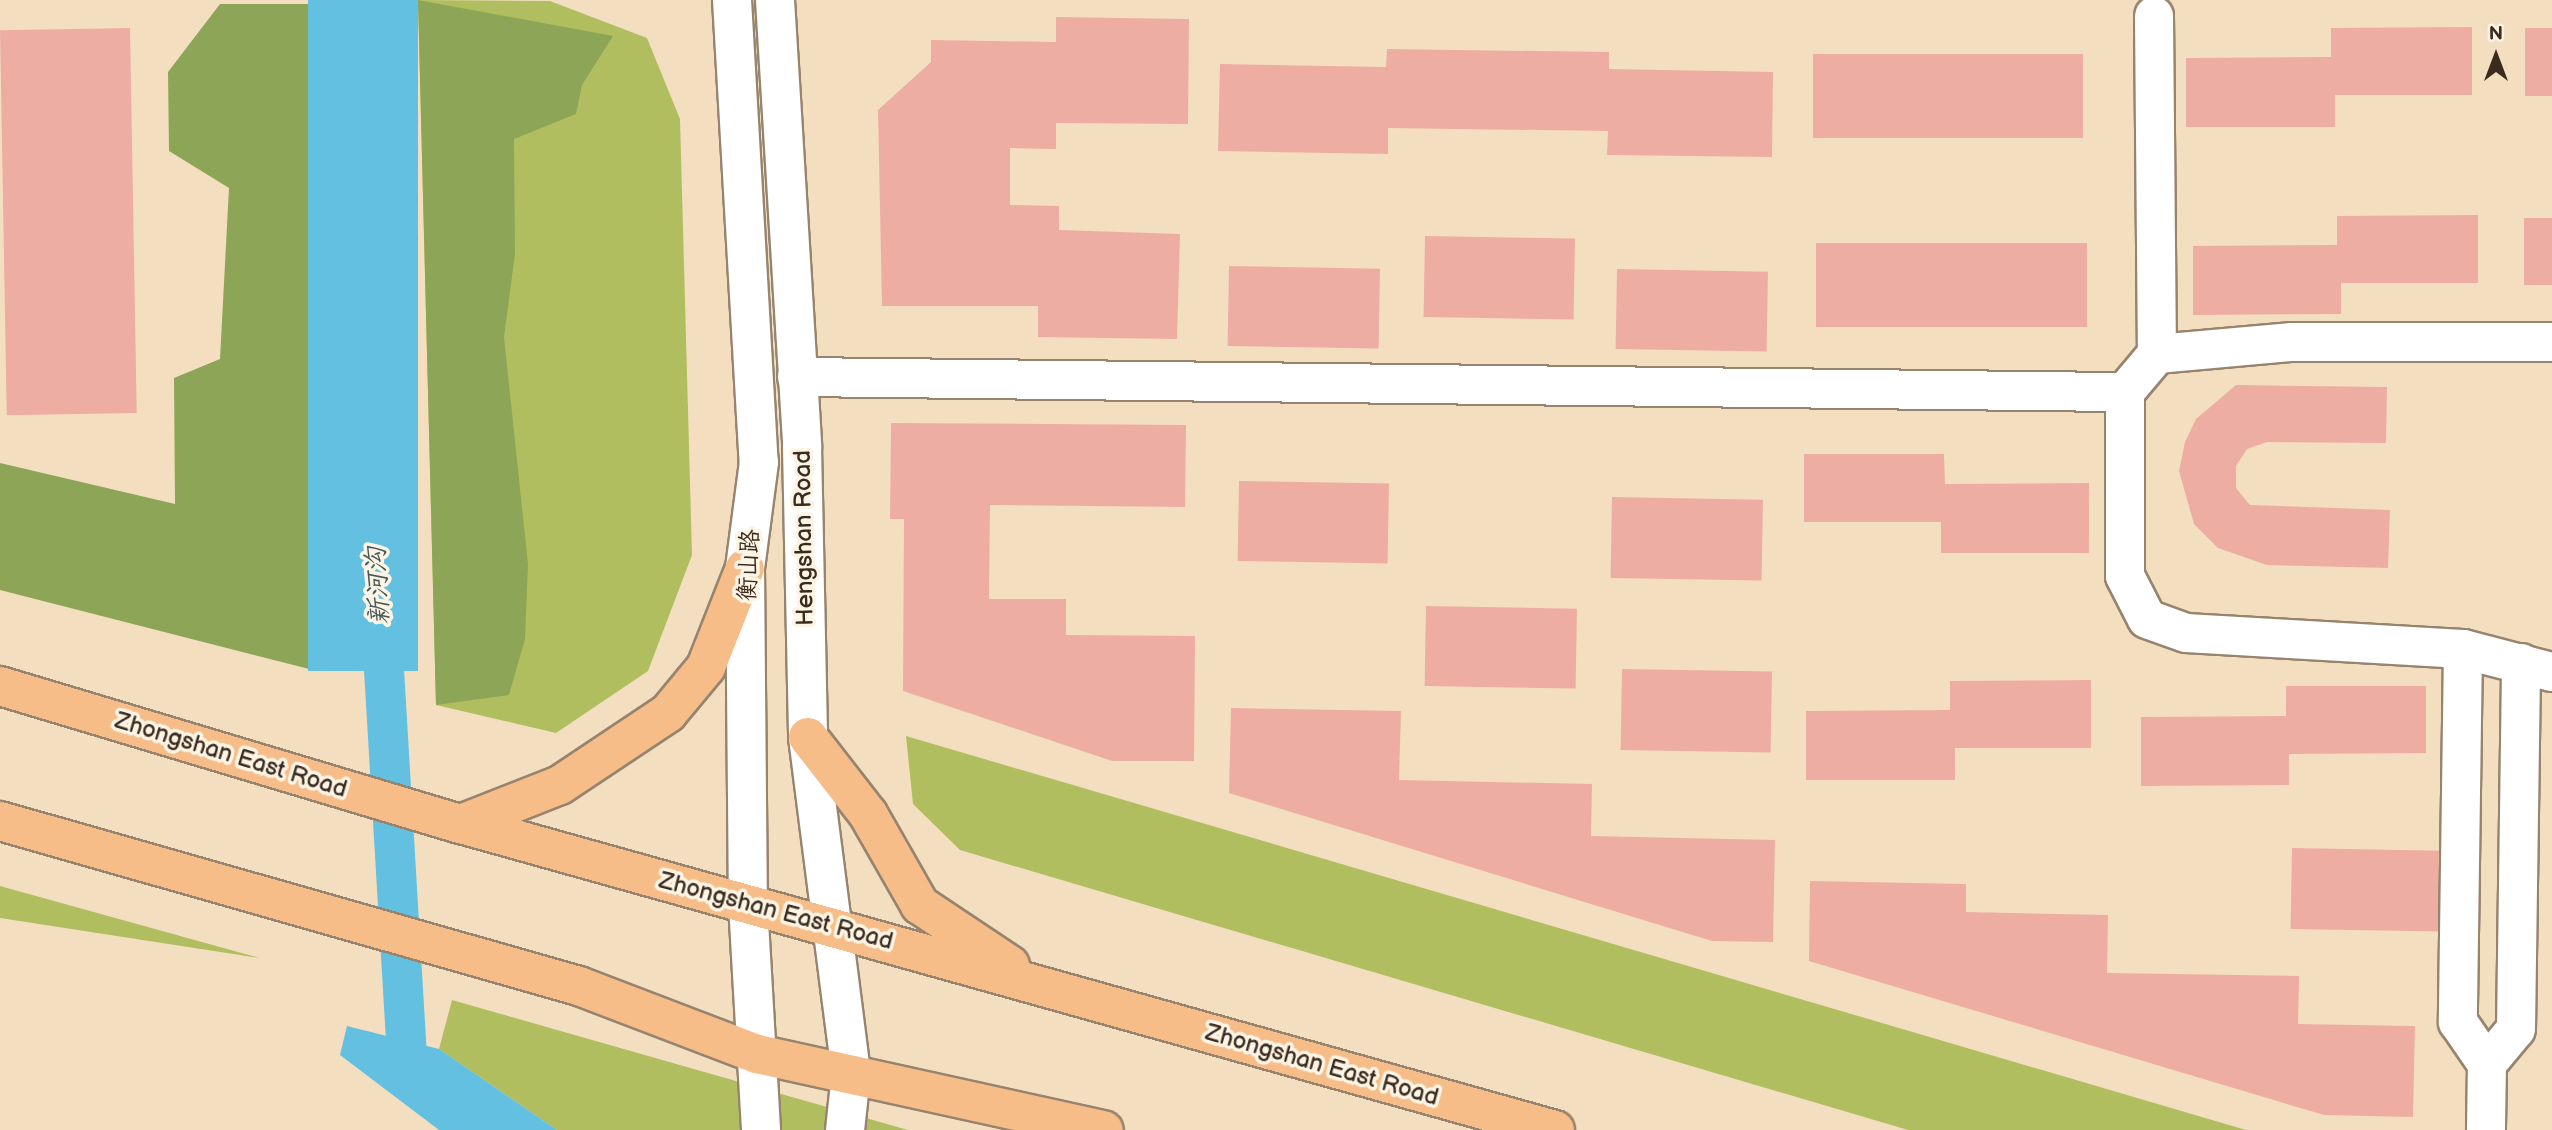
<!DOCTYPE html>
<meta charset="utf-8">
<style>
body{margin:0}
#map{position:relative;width:2552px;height:1130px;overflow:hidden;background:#f3dfc0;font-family:"Balsamiq Sans","LXGW WenKai TC",sans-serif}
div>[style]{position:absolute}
.green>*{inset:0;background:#b1be60}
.forest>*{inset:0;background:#8ca556}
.water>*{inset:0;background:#63c0e1;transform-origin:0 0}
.canal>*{height:40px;margin:-20px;padding:0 20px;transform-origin:20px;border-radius:20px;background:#63c0e1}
.building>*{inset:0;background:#eeada2;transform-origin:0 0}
.roads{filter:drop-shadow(2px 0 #97846f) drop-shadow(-2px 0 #97846f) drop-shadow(0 2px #97846f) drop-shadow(0 -2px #97846f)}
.minor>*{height:38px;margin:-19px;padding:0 19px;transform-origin:19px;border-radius:19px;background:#fff}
.major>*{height:38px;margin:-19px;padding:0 19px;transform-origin:19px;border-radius:19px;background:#f7bd88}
span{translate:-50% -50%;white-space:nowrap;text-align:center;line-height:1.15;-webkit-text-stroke:7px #fcf5e5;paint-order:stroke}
.street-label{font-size:24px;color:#3b2a1e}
.water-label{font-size:26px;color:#475758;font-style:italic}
.north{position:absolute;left:2461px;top:21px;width:70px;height:70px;-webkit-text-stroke:5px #fcf5e5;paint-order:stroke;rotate:0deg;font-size:19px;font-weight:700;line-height:28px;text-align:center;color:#3b2a1e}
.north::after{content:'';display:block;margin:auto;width:24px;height:32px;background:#3b2a1e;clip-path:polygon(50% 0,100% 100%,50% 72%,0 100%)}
</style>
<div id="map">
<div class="green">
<div style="clip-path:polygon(418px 0,550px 1px,647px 38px,680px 119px,692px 555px,648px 671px,556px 733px,436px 705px)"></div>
<div style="clip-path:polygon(906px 736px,2246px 1130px,1908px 1130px,960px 850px,913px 804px)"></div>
<div style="clip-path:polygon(0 886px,260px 958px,0 918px)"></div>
<div style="clip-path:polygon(452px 1000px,908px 1130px,557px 1130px,439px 1049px)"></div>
</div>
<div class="forest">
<div style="clip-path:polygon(418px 0,613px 36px,582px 85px,576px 114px,514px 139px,515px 254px,504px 337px,528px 564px,525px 639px,509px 695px,436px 705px)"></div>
<div style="clip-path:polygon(220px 4px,308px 4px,317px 671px,0 590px,0 463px,175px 504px,174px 378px,220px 359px,229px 188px,169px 151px,168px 72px)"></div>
</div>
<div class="water">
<div style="left:308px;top:0;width:110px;height:671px"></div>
<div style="clip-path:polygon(347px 1026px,439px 1049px,557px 1130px,439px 1130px,340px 1055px)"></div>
</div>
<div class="canal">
<div style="left:382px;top:636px;width:435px;rotate:86.6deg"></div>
<div style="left:408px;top:1070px;width:102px;rotate:36.2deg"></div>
</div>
<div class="building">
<div style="clip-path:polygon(1056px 17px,1189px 19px,1188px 124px,1056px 123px,1056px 149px,1010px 148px,1010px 205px,1059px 206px,1059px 230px,1180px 234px,1177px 339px,1038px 337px,1038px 306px,882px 306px,878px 110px,931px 62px,931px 40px,1056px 42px)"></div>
<div style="clip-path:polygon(2472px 27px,2472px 95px,2335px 95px,2335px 127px,2186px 127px,2186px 58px,2331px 57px,2331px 28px)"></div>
<div style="left:130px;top:28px;width:385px;height:130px;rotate:89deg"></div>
<div style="left:2525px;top:28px;width:27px;height:68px"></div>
<div style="clip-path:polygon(1387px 49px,1609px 52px,1609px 69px,1773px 72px,1772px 157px,1607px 155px,1608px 131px,1388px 128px,1388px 154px,1218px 151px,1220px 64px,1386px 67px)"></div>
<div style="left:1813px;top:54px;width:270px;height:84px"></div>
<div style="clip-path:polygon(2478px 215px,2478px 283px,2341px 283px,2341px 314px,2193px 315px,2193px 246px,2337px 245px,2337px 216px)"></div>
<div style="left:2524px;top:218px;width:28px;height:67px"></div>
<div style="left:1425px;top:236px;width:150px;height:81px;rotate:1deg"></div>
<div style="left:1816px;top:243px;width:271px;height:84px"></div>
<div style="left:1229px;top:266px;width:151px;height:80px;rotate:1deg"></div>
<div style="left:1617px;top:269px;width:151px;height:80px;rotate:1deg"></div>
<div style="clip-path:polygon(2236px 385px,2387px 387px,2386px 443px,2267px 442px,2247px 449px,2236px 466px,2236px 488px,2250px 505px,2390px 510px,2388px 568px,2267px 565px,2218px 548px,2194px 524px,2179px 471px,2185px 442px,2196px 419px)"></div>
<div style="clip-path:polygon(891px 423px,1186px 425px,1185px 507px,990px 505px,989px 599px,1066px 599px,1066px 635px,1195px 636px,1194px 761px,1112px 761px,903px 691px,904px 519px,890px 519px)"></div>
<div style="clip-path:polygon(1804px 454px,1944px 454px,1945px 484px,2089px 483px,2089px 553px,1941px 553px,1941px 522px,1804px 522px)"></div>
<div style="left:1239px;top:481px;width:150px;height:80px;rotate:1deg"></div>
<div style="left:1612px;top:497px;width:151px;height:81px;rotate:1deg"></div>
<div style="left:1426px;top:606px;width:151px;height:80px;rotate:1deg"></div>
<div style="left:1622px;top:669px;width:150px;height:81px;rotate:1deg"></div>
<div style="clip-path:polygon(2091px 680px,2091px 748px,1955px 748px,1955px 780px,1806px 780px,1806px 711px,1950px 710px,1950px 681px)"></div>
<div style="clip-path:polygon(2286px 686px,2426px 686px,2426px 753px,2289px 754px,2289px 785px,2141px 786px,2141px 717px,2286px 716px)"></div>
<div style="clip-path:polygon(1231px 708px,1401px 711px,1399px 780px,1592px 784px,1591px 836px,1775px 840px,1773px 942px,1712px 941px,1229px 793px)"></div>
<div style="left:2292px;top:848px;width:151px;height:81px;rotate:1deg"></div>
<div style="clip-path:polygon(1810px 881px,1966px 884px,1966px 912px,2108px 915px,2107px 973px,2299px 976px,2298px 1024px,2415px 1026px,2413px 1117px,2324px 1115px,1809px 961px)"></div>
</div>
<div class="roads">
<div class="minor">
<div style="left:732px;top:0;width:463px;rotate:86.7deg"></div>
<div style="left:759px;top:462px;width:107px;rotate:97.5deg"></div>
<div style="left:745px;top:568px;width:336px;rotate:89.5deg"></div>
<div style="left:748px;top:904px;width:226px;rotate:86.7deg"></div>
<div style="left:775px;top:0;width:448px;rotate:86.5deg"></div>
<div style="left:802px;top:447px;width:290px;rotate:88.8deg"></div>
<div style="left:808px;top:737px;width:340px;rotate:82.7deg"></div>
<div style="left:851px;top:1074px;width:56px;rotate:96.1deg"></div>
<div style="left:2154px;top:16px;width:338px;rotate:89.5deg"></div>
<div style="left:2157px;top:354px;width:50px;rotate:130.1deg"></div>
<div style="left:2125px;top:392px;width:184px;rotate:90deg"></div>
<div style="left:2125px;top:576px;width:48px;rotate:62.9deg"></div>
<div style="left:2147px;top:619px;width:41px;rotate:19.7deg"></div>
<div style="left:2186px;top:633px;width:277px;rotate:3.3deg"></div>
<div style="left:2463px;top:649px;width:92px;rotate:14.5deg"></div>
<div style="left:2157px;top:354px;width:136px;rotate:-5.1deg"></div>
<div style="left:2292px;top:342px;width:260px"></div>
<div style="left:797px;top:377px;width:1328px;rotate:0.65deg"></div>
<div style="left:2463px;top:649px;width:373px;rotate:90.8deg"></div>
<div style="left:2458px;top:1022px;width:51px;rotate:55.4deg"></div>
<div style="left:2487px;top:1064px;width:66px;rotate:90.9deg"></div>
<div style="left:2487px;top:1064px;width:45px;rotate:-50.4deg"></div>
<div style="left:2516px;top:1029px;width:366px;rotate:-89.2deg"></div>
</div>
<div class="major">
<div style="left:0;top:686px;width:481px;rotate:16.7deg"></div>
<div style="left:461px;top:824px;width:1136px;rotate:15.63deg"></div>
<div style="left:808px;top:737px;width:98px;rotate:52.1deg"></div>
<div style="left:868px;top:814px;width:105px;rotate:60.3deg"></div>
<div style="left:920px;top:905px;width:108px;rotate:33.7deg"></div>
<div style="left:0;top:821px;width:602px;rotate:15.91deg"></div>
<div style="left:579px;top:986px;width:191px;rotate:20.9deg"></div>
<div style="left:757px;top:1054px;width:355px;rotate:12.4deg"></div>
<div style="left:461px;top:824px;width:106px;rotate:-21.5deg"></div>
<div style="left:560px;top:785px;width:130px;rotate:-33.7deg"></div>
<div style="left:668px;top:713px;width:60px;rotate:-50.4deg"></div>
<div style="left:706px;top:667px;width:106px;rotate:-68.5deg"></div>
</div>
</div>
<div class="street-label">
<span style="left:804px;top:538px;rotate:-91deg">Hengshan Road</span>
<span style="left:749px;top:565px;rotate:-87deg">衡山路</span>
<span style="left:231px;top:755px;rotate:17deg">Zhongshan East Road</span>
<span style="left:776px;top:911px;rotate:15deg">Zhongshan East Road</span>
<span style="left:1322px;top:1065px;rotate:16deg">Zhongshan East Road</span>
</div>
<div class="water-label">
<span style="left:379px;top:586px;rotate:-93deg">新河沟</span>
</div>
<div class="north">N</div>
</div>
